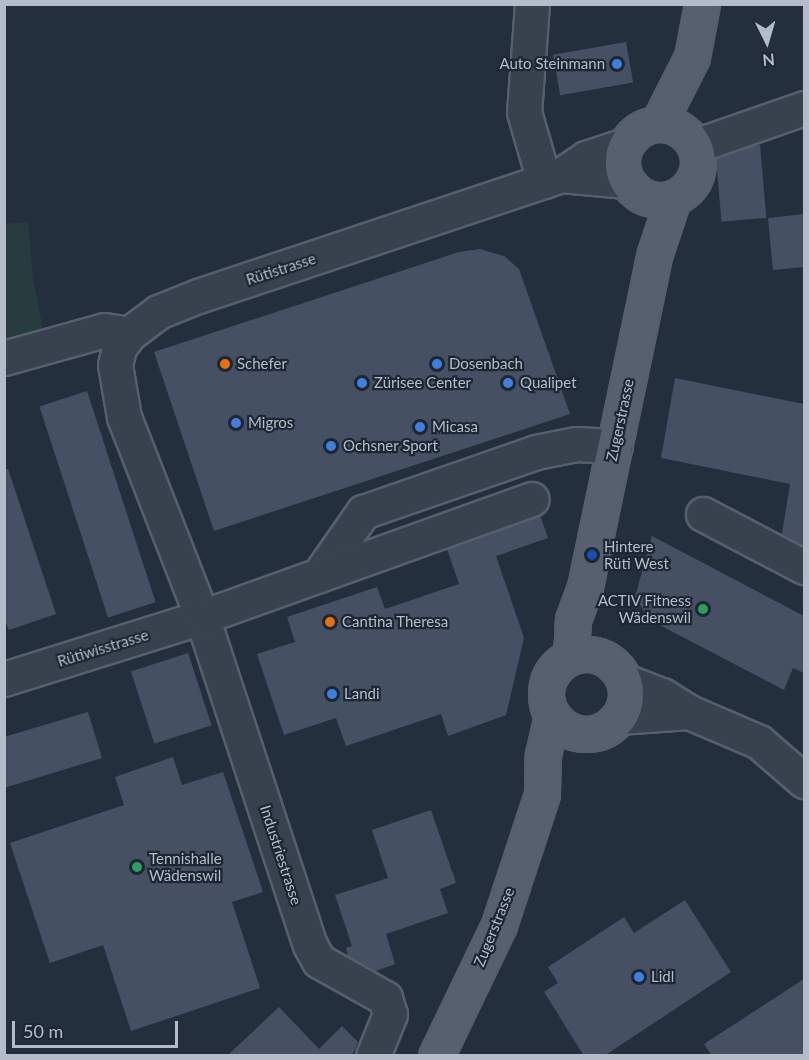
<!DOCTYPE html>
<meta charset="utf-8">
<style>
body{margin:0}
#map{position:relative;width:809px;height:1060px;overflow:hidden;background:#242f3e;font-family:Lato,sans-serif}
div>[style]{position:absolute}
.green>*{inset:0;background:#263c3f}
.building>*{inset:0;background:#455162;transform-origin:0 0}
.roads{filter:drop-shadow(2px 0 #565f6c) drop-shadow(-2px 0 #565f6c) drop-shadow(0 2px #565f6c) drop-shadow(0 -2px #565f6c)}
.minor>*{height:33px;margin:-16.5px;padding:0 16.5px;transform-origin:16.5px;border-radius:16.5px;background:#38414e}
.major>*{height:33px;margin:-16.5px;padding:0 16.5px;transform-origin:16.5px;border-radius:16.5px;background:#56606e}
.major>.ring{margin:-16.5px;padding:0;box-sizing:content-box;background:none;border:33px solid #56606e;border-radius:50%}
.dots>*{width:16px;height:16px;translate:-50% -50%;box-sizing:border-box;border:3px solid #1d2633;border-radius:50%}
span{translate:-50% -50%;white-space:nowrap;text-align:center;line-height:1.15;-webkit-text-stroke:4.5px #1d2633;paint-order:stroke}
.poi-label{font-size:15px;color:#b4bcc9}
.right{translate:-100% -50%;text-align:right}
.left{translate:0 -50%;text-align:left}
.street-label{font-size:15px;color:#b4bcc9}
.frame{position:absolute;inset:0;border:6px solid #b4bcc9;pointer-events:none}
.north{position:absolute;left:737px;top:12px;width:60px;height:60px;-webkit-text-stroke:4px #1d2633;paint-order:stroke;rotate:175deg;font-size:16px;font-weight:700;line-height:24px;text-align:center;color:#b4bcc9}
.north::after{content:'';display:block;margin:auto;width:21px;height:27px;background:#b4bcc9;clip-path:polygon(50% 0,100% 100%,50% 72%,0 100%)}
.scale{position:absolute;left:12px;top:1021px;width:166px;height:27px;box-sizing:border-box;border:3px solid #b4bcc9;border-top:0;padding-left:8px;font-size:18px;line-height:21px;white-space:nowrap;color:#b4bcc9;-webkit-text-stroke:4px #1d2633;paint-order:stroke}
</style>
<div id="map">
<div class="green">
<div style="clip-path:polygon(28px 222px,33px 278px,44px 335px,5px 358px,5px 224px)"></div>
</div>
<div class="building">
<div style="left:626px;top:42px;width:41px;height:74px;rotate:80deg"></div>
<div style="left:760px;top:145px;width:73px;height:45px;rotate:85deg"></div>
<div style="clip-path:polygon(804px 214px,804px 267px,773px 270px,768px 218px)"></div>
<div style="clip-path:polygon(480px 249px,504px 256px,519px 269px,570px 414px,214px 531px,154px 352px,459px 252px)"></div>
<div style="clip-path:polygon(675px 378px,804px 404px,804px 546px,782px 534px,790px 484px,661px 458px)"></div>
<div style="left:87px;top:391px;width:222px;height:50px;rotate:72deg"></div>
<div style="clip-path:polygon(8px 469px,56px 614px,9px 630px,4px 618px,4px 470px)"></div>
<div style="clip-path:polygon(540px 515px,548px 538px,496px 556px,524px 638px,506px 715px,448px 736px,441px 714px,346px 746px,336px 718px,284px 735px,257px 654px,295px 642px,287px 617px,377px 587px,385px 609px,459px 584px,447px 549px)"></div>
<div style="clip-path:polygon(652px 536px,804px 616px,804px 673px,793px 668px,784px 690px,650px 620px,635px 597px)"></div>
<div style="left:188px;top:653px;width:76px;height:60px;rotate:72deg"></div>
<div style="clip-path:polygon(88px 712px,102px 758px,4px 788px,4px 737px)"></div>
<div style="clip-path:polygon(173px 757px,182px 785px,223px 772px,263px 892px,232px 902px,260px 988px,131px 1031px,103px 945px,50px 963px,10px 843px,124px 805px,115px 777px)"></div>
<div style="clip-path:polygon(431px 810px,456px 883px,440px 889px,448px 913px,386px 934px,395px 964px,376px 971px,348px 956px,346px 948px,352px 946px,335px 895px,388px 878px,372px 830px)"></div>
<div style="clip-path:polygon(685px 900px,731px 972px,604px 1056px,584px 1056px,544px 992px,558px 983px,548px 967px,624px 917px,634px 933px)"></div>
<div style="clip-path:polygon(804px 979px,804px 1056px,712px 1056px,704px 1044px)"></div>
<div style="clip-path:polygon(279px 1007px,319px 1049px,342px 1026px,358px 1042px,355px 1050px,351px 1056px,227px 1056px)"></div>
</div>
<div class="roads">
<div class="minor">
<div style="left:532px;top:4px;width:108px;rotate:94.2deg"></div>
<div style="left:524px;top:112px;width:72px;rotate:73.8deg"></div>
<div style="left:695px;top:146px;width:115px;rotate:-19.2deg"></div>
<div style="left:561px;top:175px;width:65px;rotate:5.3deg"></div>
<div style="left:129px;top:334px;width:17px;rotate:126deg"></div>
<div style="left:119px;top:348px;width:17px;rotate:103deg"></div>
<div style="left:115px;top:365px;width:53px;rotate:80.2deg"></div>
<div style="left:124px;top:417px;width:215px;rotate:68.7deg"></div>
<div style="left:202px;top:617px;width:345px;rotate:71.8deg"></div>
<div style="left:310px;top:945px;width:18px;rotate:61deg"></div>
<div style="left:319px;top:961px;width:76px;rotate:29.3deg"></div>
<div style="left:385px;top:998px;width:17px;rotate:73deg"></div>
<div style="left:390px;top:1014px;width:45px;rotate:112deg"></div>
<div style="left:4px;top:358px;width:104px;rotate:-15.6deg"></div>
<div style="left:104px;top:330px;width:25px;rotate:9deg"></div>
<div style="left:129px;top:334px;width:36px;rotate:-37deg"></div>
<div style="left:158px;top:312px;width:43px;rotate:-21.8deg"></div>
<div style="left:198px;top:296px;width:383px;rotate:-18.4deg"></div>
<div style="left:561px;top:175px;width:30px;rotate:-34deg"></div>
<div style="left:586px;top:158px;width:41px;rotate:-18.4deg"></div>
<div style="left:703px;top:514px;width:114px;rotate:27.7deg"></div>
<div style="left:319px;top:575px;width:77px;rotate:-55.1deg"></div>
<div style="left:363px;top:512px;width:183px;rotate:-19.1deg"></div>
<div style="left:536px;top:452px;width:41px;rotate:-11.3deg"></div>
<div style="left:576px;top:444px;width:39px;rotate:3deg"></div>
<div style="left:4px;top:679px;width:207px;rotate:-17.4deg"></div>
<div style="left:202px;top:617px;width:350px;rotate:-19.7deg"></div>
<div style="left:625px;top:681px;width:40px;rotate:21deg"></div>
<div style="left:662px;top:695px;width:32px;rotate:32deg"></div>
<div style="left:689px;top:712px;width:76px;rotate:23.2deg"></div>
<div style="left:759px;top:742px;width:60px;rotate:40.9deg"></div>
<div style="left:619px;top:717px;width:70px;rotate:-4.1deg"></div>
</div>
<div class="major">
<div class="ring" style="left:622px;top:124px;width:43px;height:43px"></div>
<div style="left:658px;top:124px;width:75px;rotate:-63.1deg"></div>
<div style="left:692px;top:57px;width:54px;rotate:-79.3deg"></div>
<div class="ring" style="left:546px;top:654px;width:47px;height:47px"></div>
<div style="left:571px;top:656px;width:36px;rotate:-87deg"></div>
<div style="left:573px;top:620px;width:35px;rotate:-70deg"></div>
<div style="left:585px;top:587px;width:341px;rotate:-78.2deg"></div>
<div style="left:655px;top:253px;width:57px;rotate:-71.6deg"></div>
<div style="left:436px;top:1056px;width:145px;rotate:-64.3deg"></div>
<div style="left:499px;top:925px;width:138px;rotate:-71.8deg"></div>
<div style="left:542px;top:794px;width:39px;rotate:-89deg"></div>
<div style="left:543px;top:755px;width:41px;rotate:-77.3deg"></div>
</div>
</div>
<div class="dots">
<div style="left:617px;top:64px;background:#3f7fe0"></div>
<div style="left:225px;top:364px;background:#e8710a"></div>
<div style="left:437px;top:364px;background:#3f7fe0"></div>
<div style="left:362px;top:383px;background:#3f7fe0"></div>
<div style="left:508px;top:383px;background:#3f7fe0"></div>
<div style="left:236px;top:423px;background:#3f7fe0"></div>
<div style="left:420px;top:427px;background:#3f7fe0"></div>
<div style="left:331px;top:446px;background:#3f7fe0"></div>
<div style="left:592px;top:555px;background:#1a4fb4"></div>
<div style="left:703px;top:609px;background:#2e9e5b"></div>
<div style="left:330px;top:622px;background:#e8710a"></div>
<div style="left:332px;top:694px;background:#3f7fe0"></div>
<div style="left:137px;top:867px;background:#2e9e5b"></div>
<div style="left:639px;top:977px;background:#3f7fe0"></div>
</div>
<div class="poi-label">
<span class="right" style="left:605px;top:64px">Auto Steinmann</span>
<span class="left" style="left:237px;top:364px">Schefer</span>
<span class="left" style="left:449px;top:364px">Dosenbach</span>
<span class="left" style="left:374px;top:383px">Zürisee Center</span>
<span class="left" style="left:520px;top:383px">Qualipet</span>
<span class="left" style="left:248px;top:423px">Migros</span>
<span class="left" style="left:432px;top:427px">Micasa</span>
<span class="left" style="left:343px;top:446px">Ochsner Sport</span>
<span class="left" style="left:604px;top:555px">Hintere<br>Rüti West</span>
<span class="right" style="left:691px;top:609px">ACTIV Fitness<br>Wädenswil</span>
<span class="left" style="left:342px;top:622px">Cantina Theresa</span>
<span class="left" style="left:344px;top:694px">Landi</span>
<span class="left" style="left:149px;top:867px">Tennishalle<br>Wädenswil</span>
<span class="left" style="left:651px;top:977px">Lidl</span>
</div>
<div class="street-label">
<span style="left:281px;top:269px;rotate:-18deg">Rütistrasse</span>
<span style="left:620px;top:420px;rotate:-78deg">Zugerstrasse</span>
<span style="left:103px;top:648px;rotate:-17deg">Rütiwisstrasse</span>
<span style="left:281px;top:855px;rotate:72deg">Industriestrasse</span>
<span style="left:494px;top:927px;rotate:-68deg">Zugerstrasse</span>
</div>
<div class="frame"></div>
<div class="north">N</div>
<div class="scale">50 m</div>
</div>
